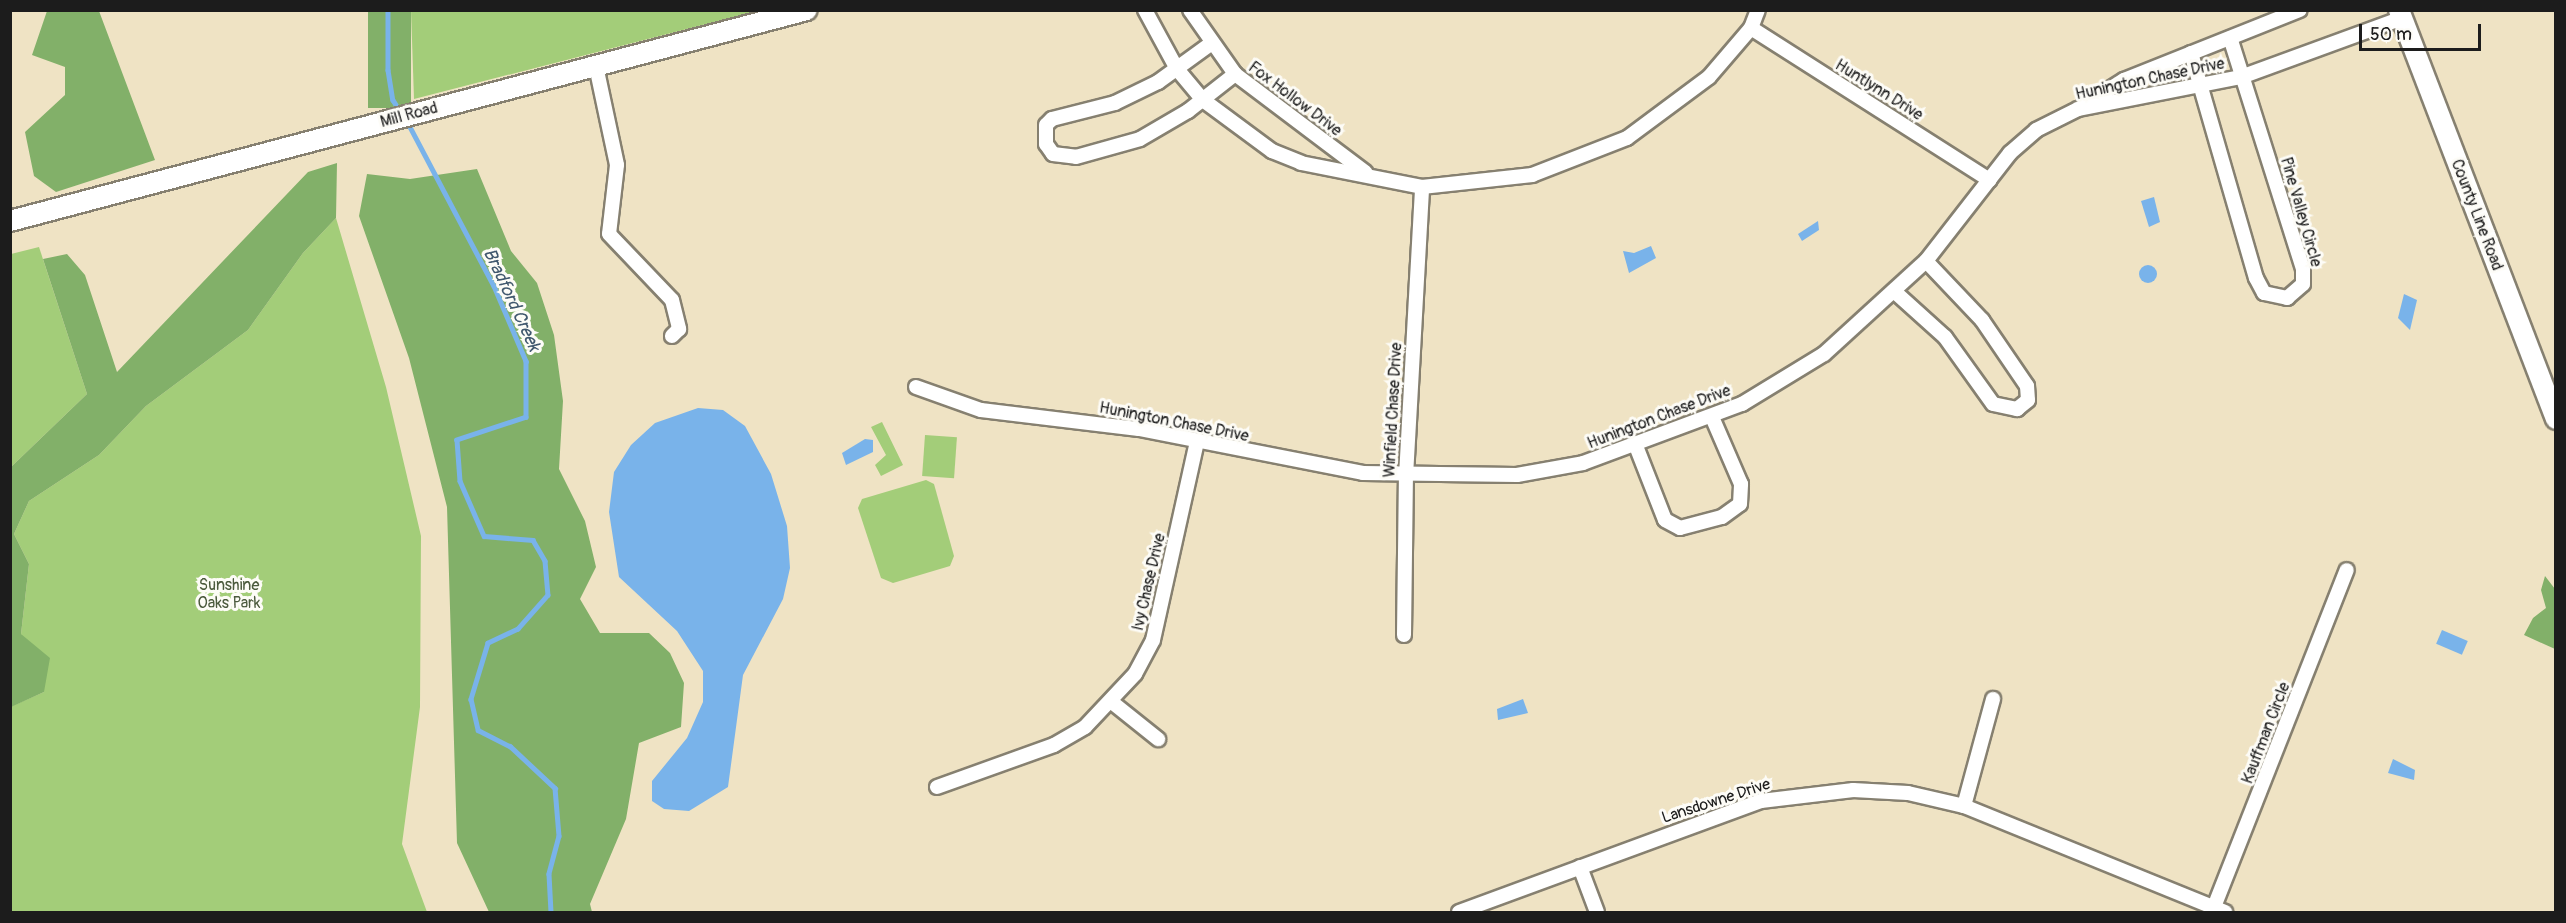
<!DOCTYPE html>
<style>
body{margin:0}
#map{position:relative;width:2566px;height:923px;overflow:hidden;background:#efe3c4;font-family:Pangolin,sans-serif}
div>[style]{position:absolute}
.green>*{inset:0;background:#a3cd79;transform-origin:0 0}
.forest>*{inset:0;background:#82b069;transform-origin:0 0}
.water>*{inset:0;background:#79b3ea;transform-origin:0 0}
.round{border-radius:50%}
.stream>*{height:4.5px;margin:-2.25px;padding:0 2.25px;transform-origin:2.25px;border-radius:2.25px;background:#79b3ea}
.roads{filter:drop-shadow(2px 0 #868070) drop-shadow(-2px 0 #868070) drop-shadow(0 2px #868070) drop-shadow(0 -2px #868070)}
.street>*{height:14px;margin:-7px;padding:0 7px;transform-origin:7px;border-radius:7px;background:#fff}
.secondary>*{height:20px;margin:-10px;padding:0 10px;transform-origin:10px;border-radius:10px;background:#fff}
span{translate:-50% -50%;white-space:nowrap;text-align:center;line-height:1.15;-webkit-text-stroke:6px #fdfcf7;paint-order:stroke}
.street-label{font-size:16px;color:#1c1c1c}
.park-label{font-size:16px;color:#4b5a3d}
.water-label{font-size:18px;color:#41586e;font-style:italic}
.frame{position:absolute;inset:0;border:12px solid #1c1c1c;pointer-events:none}
.scale{position:absolute;left:2359px;top:24px;width:122px;height:27px;box-sizing:border-box;border:3px solid #1c1c1c;border-top:0;padding-left:8px;font-size:18px;line-height:21px;white-space:nowrap;color:#1c1c1c;-webkit-text-stroke:4px #fdfcf7;paint-order:stroke}
</style>
<div id="map">
<div class="green">
<div style="clip-path:polygon(411px 10px,757px 11px,414px 99px)"></div>
<div style="clip-path:polygon(336px 218px,386px 387px,421px 536px,420px 707px,402px 844px,427px 912px,11px 912px,10px 707px,44px 692px,21px 634px,29px 564px,14px 534px,29px 501px,99px 455px,146px 406px,248px 330px,303px 253px)"></div>
<div style="clip-path:polygon(39px 247px,87px 394px,11px 467px,11px 254px)"></div>
<div style="clip-path:polygon(882px 422px,903px 465px,881px 476px,875px 465px,886px 455px,871px 427px)"></div>
<div style="left:925px;top:435px;width:32px;height:41px;rotate:4deg"></div>
<div style="clip-path:polygon(926px 480px,934px 484px,954px 556px,950px 566px,893px 583px,881px 578px,858px 508px,862px 499px)"></div>
</div>
<div class="forest">
<div style="clip-path:polygon(47px 11px,99px 11px,155px 160px,56px 192px,34px 176px,25px 132px,65px 95px,65px 67px,32px 55px)"></div>
<div style="left:368px;top:11px;width:43px;height:97px"></div>
<div style="clip-path:polygon(337px 163px,336px 218px,303px 253px,248px 330px,146px 406px,99px 455px,29px 501px,14px 534px,29px 564px,21px 634px,50px 658px,44px 692px,11px 707px,11px 467px,87px 394px,43px 259px,67px 254px,85px 275px,117px 372px,308px 172px)"></div>
<div style="clip-path:polygon(477px 169px,511px 251px,537px 283px,554px 335px,563px 401px,559px 469px,585px 521px,596px 567px,580px 599px,600px 633px,649px 633px,670px 653px,684px 683px,681px 727px,639px 743px,626px 819px,590px 904px,592px 912px,489px 912px,457px 843px,447px 507px,409px 358px,359px 216px,367px 174px,410px 179px)"></div>
<div style="clip-path:polygon(2545px 576px,2555px 589px,2555px 649px,2524px 635px,2533px 618px,2546px 608px,2541px 590px)"></div>
</div>
<div class="water">
<div style="clip-path:polygon(2154px 197px,2160px 222px,2149px 227px,2141px 201px)"></div>
<div style="clip-path:polygon(1818px 221px,1819px 230px,1802px 241px,1798px 234px)"></div>
<div style="clip-path:polygon(1651px 246px,1656px 258px,1629px 273px,1623px 251px,1634px 253px)"></div>
<div class="round" style="left:2139px;top:265px;width:18px;height:18px"></div>
<div style="clip-path:polygon(2404px 294px,2417px 300px,2410px 330px,2398px 318px)"></div>
<div style="clip-path:polygon(698px 408px,723px 410px,745px 426px,771px 474px,787px 526px,790px 568px,783px 599px,743px 675px,728px 787px,689px 811px,664px 809px,652px 801px,652px 781px,687px 738px,703px 702px,703px 671px,677px 631px,619px 577px,609px 512px,614px 472px,631px 445px,655px 423px)"></div>
<div style="clip-path:polygon(865px 439px,873px 440px,873px 452px,846px 465px,842px 453px)"></div>
<div style="left:2442px;top:630px;width:28px;height:15px;rotate:23deg"></div>
<div style="clip-path:polygon(1523px 699px,1528px 713px,1498px 720px,1497px 709px)"></div>
<div style="clip-path:polygon(2393px 759px,2415px 770px,2414px 780px,2388px 773px)"></div>
</div>
<div class="stream">
<div style="left:388px;top:10px;width:60px;rotate:90deg"></div>
<div style="left:388px;top:70px;width:30px;rotate:81deg"></div>
<div style="left:393px;top:100px;width:15px;rotate:58deg"></div>
<div style="left:408px;top:123px;width:184px;rotate:62.2deg"></div>
<div style="left:494px;top:286px;width:82px;rotate:66.9deg"></div>
<div style="left:526px;top:361px;width:56px;rotate:90deg"></div>
<div style="left:526px;top:417px;width:73px;rotate:161.6deg"></div>
<div style="left:457px;top:440px;width:41px;rotate:85.8deg"></div>
<div style="left:460px;top:481px;width:60px;rotate:66.4deg"></div>
<div style="left:484px;top:536px;width:49px;rotate:4.7deg"></div>
<div style="left:533px;top:540px;width:24px;rotate:60deg"></div>
<div style="left:545px;top:561px;width:34px;rotate:85deg"></div>
<div style="left:548px;top:595px;width:45px;rotate:131.4deg"></div>
<div style="left:518px;top:629px;width:33px;rotate:155deg"></div>
<div style="left:488px;top:643px;width:59px;rotate:106.9deg"></div>
<div style="left:471px;top:699px;width:32px;rotate:77deg"></div>
<div style="left:478px;top:730px;width:36px;rotate:27deg"></div>
<div style="left:510px;top:746px;width:62px;rotate:43deg"></div>
<div style="left:555px;top:788px;width:48px;rotate:85.2deg"></div>
<div style="left:559px;top:836px;width:39px;rotate:105deg"></div>
<div style="left:549px;top:874px;width:38px;rotate:87deg"></div>
</div>
<div class="roads">
<div class="street">
<div style="left:1145px;top:10px;width:67px;rotate:61.5deg"></div>
<div style="left:1177px;top:69px;width:40px;rotate:50deg"></div>
<div style="left:1203px;top:100px;width:86px;rotate:36.5deg"></div>
<div style="left:1272px;top:151px;width:31px;rotate:22deg"></div>
<div style="left:1301px;top:163px;width:123px;rotate:11.2deg"></div>
<div style="left:1422px;top:187px;width:111px;rotate:-6.2deg"></div>
<div style="left:1532px;top:175px;width:102px;rotate:-21.3deg"></div>
<div style="left:1627px;top:138px;width:102px;rotate:-36.6deg"></div>
<div style="left:1709px;top:77px;width:65px;rotate:-49.4deg"></div>
<div style="left:1751px;top:28px;width:19px;rotate:-69deg"></div>
<div style="left:1190px;top:10px;width:78px;rotate:54.9deg"></div>
<div style="left:1235px;top:74px;width:163px;rotate:37deg"></div>
<div style="left:1751px;top:28px;width:283px;rotate:32.5deg"></div>
<div style="left:1209px;top:45px;width:63px;rotate:144deg"></div>
<div style="left:1158px;top:82px;width:48px;rotate:154deg"></div>
<div style="left:1115px;top:103px;width:65px;rotate:165.7deg"></div>
<div style="left:1052px;top:119px;width:8px;rotate:135deg"></div>
<div style="left:1046px;top:125px;width:19px;rotate:90deg"></div>
<div style="left:1046px;top:144px;width:12px;rotate:55deg"></div>
<div style="left:1053px;top:154px;width:23px;rotate:7deg"></div>
<div style="left:1076px;top:157px;width:66px;rotate:-15.7deg"></div>
<div style="left:1140px;top:139px;width:56px;rotate:-30.3deg"></div>
<div style="left:1188px;top:111px;width:60px;rotate:-38.2deg"></div>
<div style="left:2191px;top:53px;width:234px;rotate:73.9deg"></div>
<div style="left:2256px;top:278px;width:17px;rotate:62deg"></div>
<div style="left:2264px;top:293px;width:24px;rotate:12deg"></div>
<div style="left:2287px;top:298px;width:21px;rotate:-41deg"></div>
<div style="left:2303px;top:284px;width:15px;rotate:-90deg"></div>
<div style="left:2303px;top:269px;width:242px;rotate:-107.5deg"></div>
<div style="left:596px;top:66px;width:101px;rotate:78deg"></div>
<div style="left:617px;top:165px;width:69px;rotate:96.6deg"></div>
<div style="left:609px;top:234px;width:91px;rotate:46.3deg"></div>
<div style="left:672px;top:300px;width:30px;rotate:76deg"></div>
<div style="left:679px;top:329px;width:10px;rotate:135deg"></div>
<div style="left:2083px;top:106px;width:49px;rotate:-32.4deg"></div>
<div style="left:2124px;top:80px;width:189px;rotate:-21.7deg"></div>
<div style="left:1895px;top:292px;width:67px;rotate:42deg"></div>
<div style="left:1945px;top:337px;width:82px;rotate:54.4deg"></div>
<div style="left:1993px;top:404px;width:25px;rotate:12deg"></div>
<div style="left:2017px;top:409px;width:14px;rotate:-39deg"></div>
<div style="left:2028px;top:400px;width:14px;rotate:-94deg"></div>
<div style="left:2027px;top:386px;width:80px;rotate:-124.3deg"></div>
<div style="left:1982px;top:320px;width:81px;rotate:-133.5deg"></div>
<div style="left:916px;top:387px;width:69px;rotate:19.5deg"></div>
<div style="left:981px;top:410px;width:159px;rotate:6.9deg"></div>
<div style="left:1139px;top:429px;width:228px;rotate:11.1deg"></div>
<div style="left:1363px;top:473px;width:154px;rotate:0.7deg"></div>
<div style="left:1517px;top:475px;width:67px;rotate:-10.3deg"></div>
<div style="left:1583px;top:463px;width:170px;rotate:-20.4deg"></div>
<div style="left:1742px;top:404px;width:96px;rotate:-31.4deg"></div>
<div style="left:1824px;top:354px;width:138px;rotate:-42.4deg"></div>
<div style="left:1926px;top:261px;width:137px;rotate:-52.1deg"></div>
<div style="left:2010px;top:153px;width:35px;rotate:-41deg"></div>
<div style="left:2036px;top:130px;width:47px;rotate:-26.6deg"></div>
<div style="left:2078px;top:109px;width:166px;rotate:-11.1deg"></div>
<div style="left:2241px;top:77px;width:171px;rotate:-20.1deg"></div>
<div style="left:1636px;top:446px;width:79px;rotate:68.6deg"></div>
<div style="left:1665px;top:520px;width:17px;rotate:28deg"></div>
<div style="left:1680px;top:528px;width:43px;rotate:-14.7deg"></div>
<div style="left:1722px;top:517px;width:22px;rotate:-36deg"></div>
<div style="left:1740px;top:504px;width:20px;rotate:-87deg"></div>
<div style="left:1741px;top:484px;width:73px;rotate:-113.4deg"></div>
<div style="left:1404px;top:635px;width:159px;rotate:-89.3deg"></div>
<div style="left:1406px;top:476px;width:289px;rotate:-86.8deg"></div>
<div style="left:1113px;top:703px;width:58px;rotate:38.7deg"></div>
<div style="left:937px;top:787px;width:124px;rotate:-19.7deg"></div>
<div style="left:1054px;top:745px;width:36px;rotate:-30deg"></div>
<div style="left:1085px;top:727px;width:73px;rotate:-46.7deg"></div>
<div style="left:1135px;top:674px;width:38px;rotate:-62deg"></div>
<div style="left:1153px;top:640px;width:203px;rotate:-77.5deg"></div>
<div style="left:1964px;top:806px;width:111px;rotate:-74.8deg"></div>
<div style="left:1580px;top:867px;width:48px;rotate:69.3deg"></div>
<div style="left:2214px;top:907px;width:362px;rotate:-68.5deg"></div>
<div style="left:1459px;top:912px;width:322px;rotate:-20.2deg"></div>
<div style="left:1761px;top:801px;width:93px;rotate:-6.8deg"></div>
<div style="left:1853px;top:790px;width:55px;rotate:3.1deg"></div>
<div style="left:1908px;top:793px;width:57px;rotate:13.1deg"></div>
<div style="left:1964px;top:806px;width:282px;rotate:22.1deg"></div>
</div>
<div class="secondary">
<div style="left:2399px;top:10px;width:438px;rotate:69deg"></div>
<div style="left:10px;top:221px;width:824px;rotate:-14.83deg"></div>
</div>
</div>
<div class="street-label">
<span style="left:2150px;top:79px;rotate:-12deg">Hunington Chase Drive</span>
<span style="left:1879px;top:90px;rotate:32deg">Huntlynn Drive</span>
<span style="left:1295px;top:99px;rotate:37deg">Fox Hollow Drive</span>
<span style="left:409px;top:115px;rotate:-15deg">Mill Road</span>
<span style="left:2301px;top:212px;rotate:74deg">Pine Valley Circle</span>
<span style="left:2477px;top:215px;rotate:69deg">County Line Road</span>
<span style="left:1393px;top:410px;rotate:-87deg">Winfield Chase Drive</span>
<span style="left:1659px;top:417px;rotate:-21deg">Hunington Chase Drive</span>
<span style="left:1174px;top:422px;rotate:11deg">Hunington Chase Drive</span>
<span style="left:1149px;top:582px;rotate:-77deg">Ivy Chase Drive</span>
<span style="left:2266px;top:733px;rotate:-69deg">Kauffman Circle</span>
<span style="left:1716px;top:801px;rotate:-18deg">Lansdowne Drive</span>
</div>
<div class="park-label">
<span style="left:229px;top:594px">Sunshine<br>Oaks Park</span>
</div>
<div class="water-label">
<span style="left:511px;top:300px;rotate:65deg">Bradford Creek</span>
</div>
<div class="frame"></div>
<div class="scale">50 m</div>
</div>
